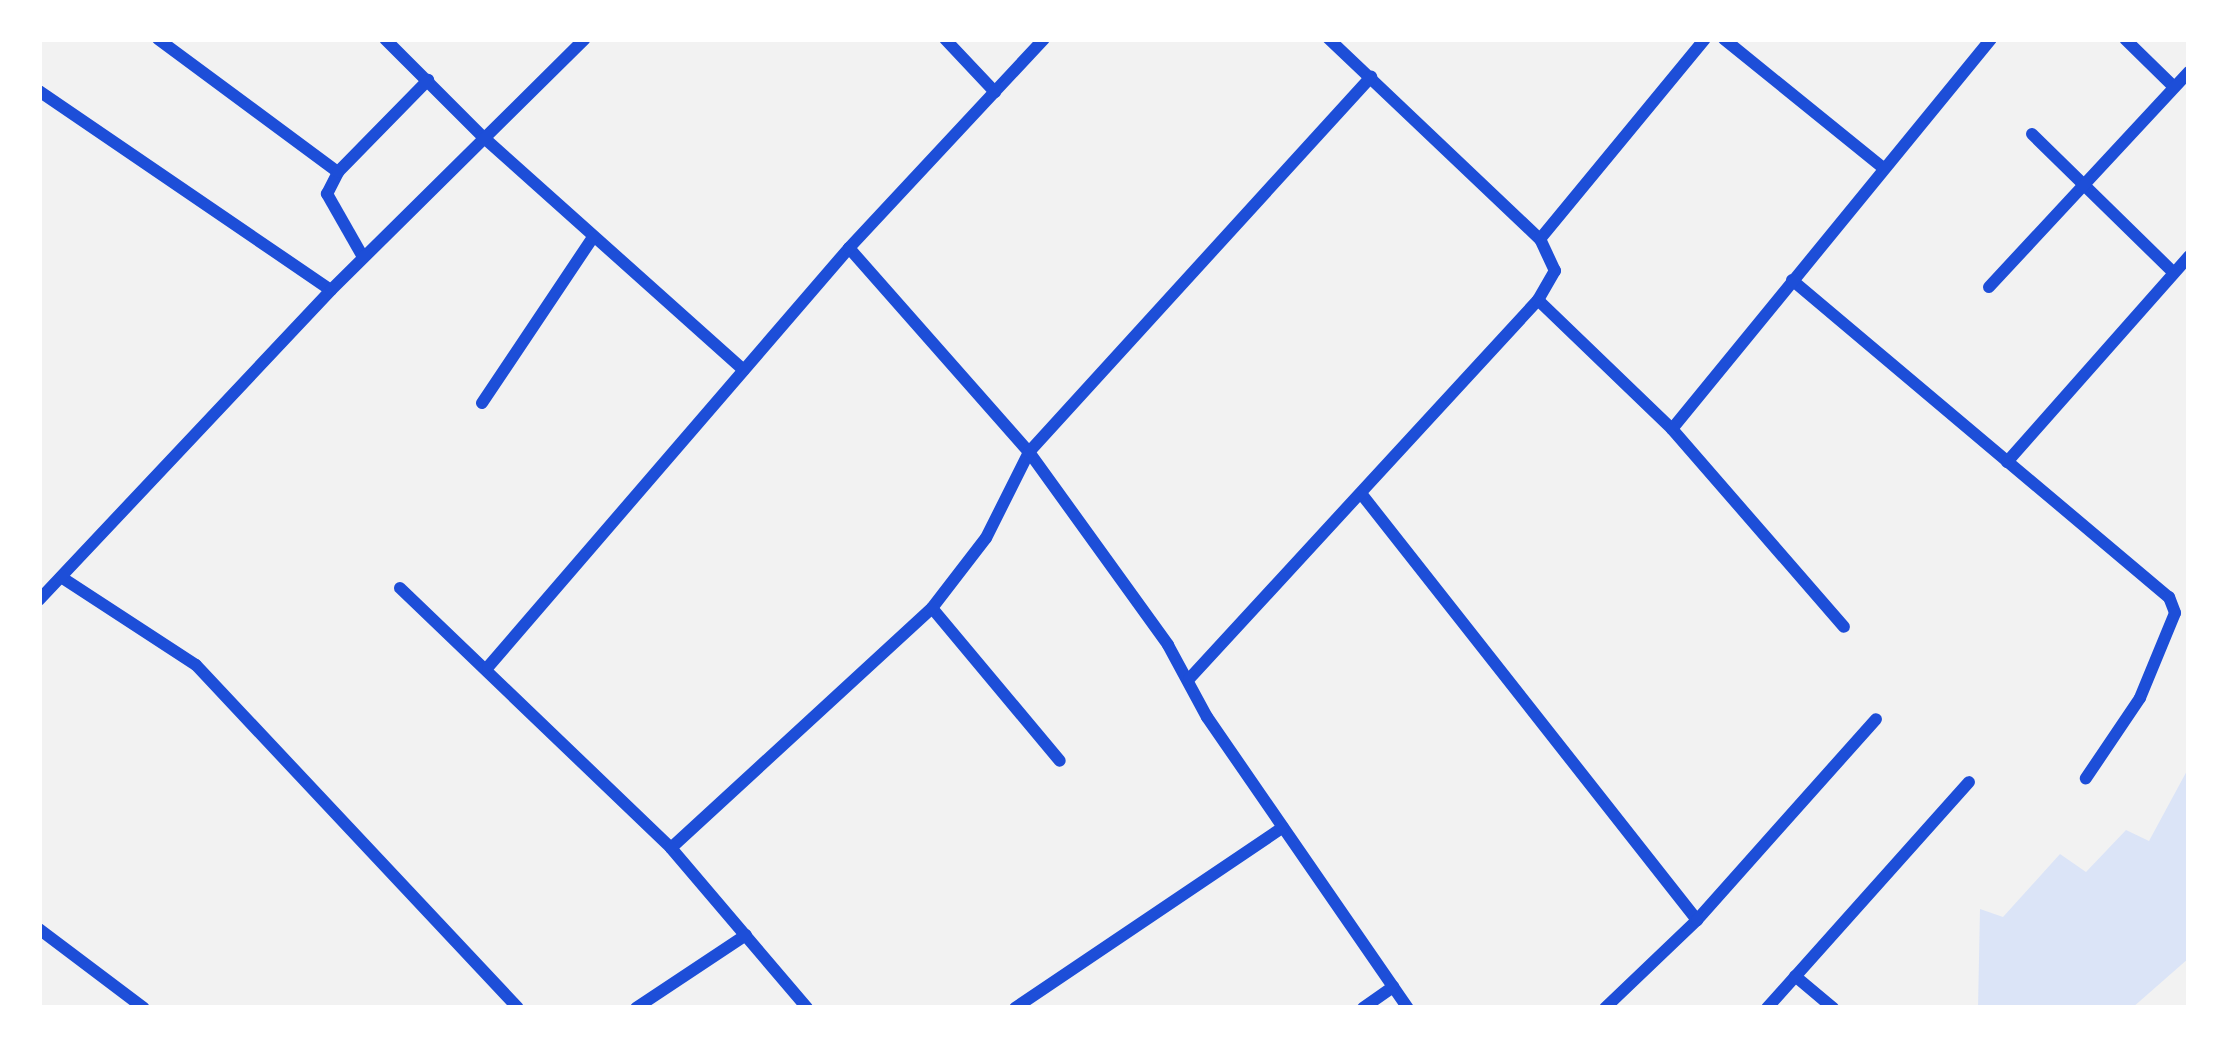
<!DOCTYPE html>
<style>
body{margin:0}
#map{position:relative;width:2228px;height:1047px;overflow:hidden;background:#f2f2f2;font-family:Poppins,sans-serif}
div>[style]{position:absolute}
.green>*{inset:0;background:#dbe4f7}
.minor>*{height:12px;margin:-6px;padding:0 6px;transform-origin:6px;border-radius:6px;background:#1d4ed8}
span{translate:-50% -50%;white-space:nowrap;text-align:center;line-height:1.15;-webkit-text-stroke:10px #fff;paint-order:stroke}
.frame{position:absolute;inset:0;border:42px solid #fff;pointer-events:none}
</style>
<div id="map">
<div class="green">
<div style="clip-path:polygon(2189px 767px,2189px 958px,2132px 1008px,1978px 1008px,1980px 909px,2003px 917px,2060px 854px,2086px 872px,2126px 830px,2149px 841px)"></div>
</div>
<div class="minor">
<div style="left:158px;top:39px;width:224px;rotate:36.5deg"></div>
<div style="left:385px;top:39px;width:137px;rotate:45deg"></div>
<div style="left:482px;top:136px;width:351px;rotate:41.8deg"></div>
<div style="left:945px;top:39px;width:73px;rotate:46.7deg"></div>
<div style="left:1329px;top:39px;width:291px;rotate:43.5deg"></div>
<div style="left:1724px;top:39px;width:202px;rotate:39deg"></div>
<div style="left:2125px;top:39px;width:67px;rotate:44.4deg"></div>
<div style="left:39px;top:91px;width:353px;rotate:34.3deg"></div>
<div style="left:2032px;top:134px;width:194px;rotate:44.4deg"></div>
<div style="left:849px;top:248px;width:272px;rotate:48.6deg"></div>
<div style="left:1029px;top:452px;width:238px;rotate:54.2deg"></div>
<div style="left:1168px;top:645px;width:82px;rotate:61.6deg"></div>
<div style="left:1207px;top:717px;width:354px;rotate:55.4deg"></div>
<div style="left:363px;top:257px;width:73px;rotate:-119.7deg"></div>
<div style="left:327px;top:194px;width:25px;rotate:-63deg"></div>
<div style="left:338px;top:172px;width:129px;rotate:-45.6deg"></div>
<div style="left:1792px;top:280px;width:493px;rotate:40.1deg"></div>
<div style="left:2169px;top:597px;width:17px;rotate:69deg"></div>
<div style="left:2175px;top:613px;width:92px;rotate:112.4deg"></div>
<div style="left:2140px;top:698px;width:97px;rotate:124deg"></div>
<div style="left:1989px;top:287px;width:294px;rotate:-47.1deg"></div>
<div style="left:1538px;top:300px;width:186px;rotate:43.9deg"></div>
<div style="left:1672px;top:429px;width:262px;rotate:49deg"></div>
<div style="left:482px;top:403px;width:200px;rotate:-56.2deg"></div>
<div style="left:1672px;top:429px;width:504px;rotate:-50.72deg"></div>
<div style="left:2007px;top:462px;width:275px;rotate:-48.5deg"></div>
<div style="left:1363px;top:496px;width:540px;rotate:51.77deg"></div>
<div style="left:61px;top:577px;width:161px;rotate:33.1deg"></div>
<div style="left:196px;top:665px;width:470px;rotate:46.8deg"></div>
<div style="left:400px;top:588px;width:376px;rotate:43.8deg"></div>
<div style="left:671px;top:848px;width:210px;rotate:49.6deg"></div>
<div style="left:39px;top:600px;width:426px;rotate:-46.7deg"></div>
<div style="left:331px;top:290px;width:357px;rotate:-44.7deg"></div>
<div style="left:932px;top:608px;width:199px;rotate:50.1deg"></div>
<div style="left:488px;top:667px;width:553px;rotate:-49.25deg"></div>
<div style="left:849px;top:248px;width:286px;rotate:-47deg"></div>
<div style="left:1189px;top:679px;width:515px;rotate:-47.36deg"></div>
<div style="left:1538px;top:300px;width:34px;rotate:-60deg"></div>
<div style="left:1555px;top:271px;width:35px;rotate:-115deg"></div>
<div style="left:1540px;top:239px;width:259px;rotate:-50.5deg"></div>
<div style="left:671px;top:848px;width:355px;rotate:-42.6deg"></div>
<div style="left:932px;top:608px;width:88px;rotate:-52.4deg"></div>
<div style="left:986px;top:538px;width:96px;rotate:-63.4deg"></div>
<div style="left:1029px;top:452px;width:508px;rotate:-47.64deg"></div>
<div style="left:39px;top:929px;width:131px;rotate:37deg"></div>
<div style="left:1795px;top:976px;width:50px;rotate:40.1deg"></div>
<div style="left:636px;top:1008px;width:132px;rotate:-33.6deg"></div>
<div style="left:1015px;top:1008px;width:323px;rotate:-34deg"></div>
<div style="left:1363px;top:1008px;width:37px;rotate:-35deg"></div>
<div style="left:1605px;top:1008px;width:127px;rotate:-43.7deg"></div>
<div style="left:1697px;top:920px;width:269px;rotate:-48.3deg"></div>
<div style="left:1767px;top:1008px;width:303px;rotate:-48.2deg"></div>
</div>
<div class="frame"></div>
</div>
